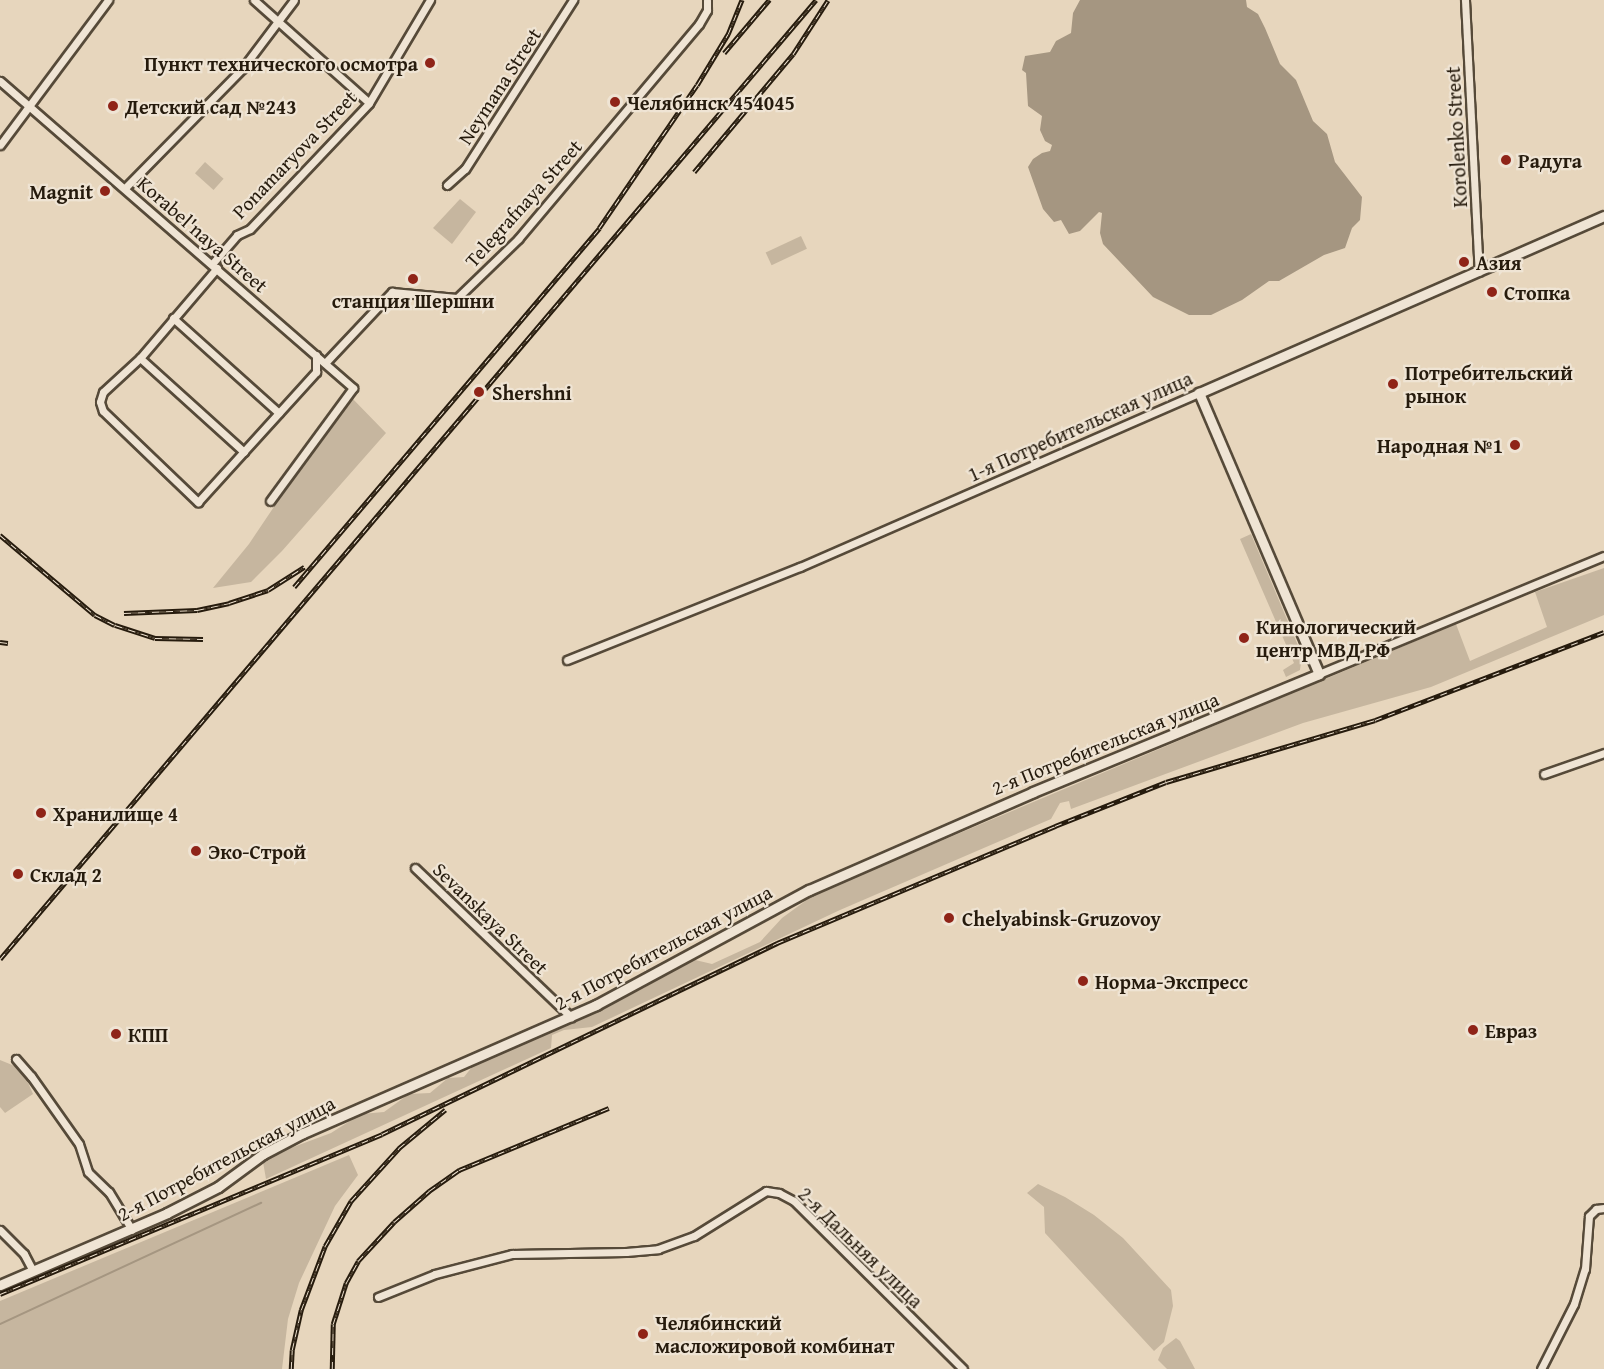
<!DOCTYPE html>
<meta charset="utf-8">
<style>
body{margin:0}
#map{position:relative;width:1604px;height:1369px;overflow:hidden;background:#e7d6bd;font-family:"Gentium Book Plus",serif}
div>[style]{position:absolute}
.green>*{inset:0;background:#c6b69f;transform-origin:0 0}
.water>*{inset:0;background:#a59681}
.stream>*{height:2px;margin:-1px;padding:0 1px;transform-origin:1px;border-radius:1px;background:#a59681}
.roads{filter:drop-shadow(2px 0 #564a39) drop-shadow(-2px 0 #564a39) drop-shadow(0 2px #564a39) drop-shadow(0 -2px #564a39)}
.street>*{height:7px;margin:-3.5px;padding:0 3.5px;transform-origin:3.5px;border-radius:3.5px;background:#efe4d4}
.secondary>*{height:9px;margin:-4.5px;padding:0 4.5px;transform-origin:4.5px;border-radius:4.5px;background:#efe4d4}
.rail>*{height:4.5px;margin-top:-2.25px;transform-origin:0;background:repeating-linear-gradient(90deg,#efe4d4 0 7px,#261b0d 0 14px);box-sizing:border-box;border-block:2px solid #261b0d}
.dots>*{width:16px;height:16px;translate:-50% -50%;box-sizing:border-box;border:3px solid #efe4d4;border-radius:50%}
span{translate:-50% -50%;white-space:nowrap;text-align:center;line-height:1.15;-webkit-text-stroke:4.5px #efe4d4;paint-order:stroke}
.poi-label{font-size:20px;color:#261b0d;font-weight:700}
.right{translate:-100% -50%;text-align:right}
.left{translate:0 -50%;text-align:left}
.street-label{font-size:20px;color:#261b0d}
</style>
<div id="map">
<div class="green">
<div style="left:205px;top:162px;width:25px;height:15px;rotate:42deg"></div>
<div style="clip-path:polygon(460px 199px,476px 212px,452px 244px,433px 228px)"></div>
<div style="left:801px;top:236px;width:14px;height:39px;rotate:65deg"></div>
<div style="clip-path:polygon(349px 395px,386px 433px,282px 551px,251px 582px,213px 588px,249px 544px)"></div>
<div style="clip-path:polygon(1251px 534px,1302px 655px,1300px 670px,1286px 677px,1283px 670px,1294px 663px,1240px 539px)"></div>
<div style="clip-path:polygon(1604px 568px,1604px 615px,1431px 687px,1303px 723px,1071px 809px,1069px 801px,1060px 803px,1051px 819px,840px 910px,592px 1027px,564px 1030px,552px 1035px,551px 1048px,266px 1179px,263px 1162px,280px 1152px,331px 1133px,361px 1114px,384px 1112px,409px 1094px,430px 1093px,448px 1078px,464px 1077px,472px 1067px,549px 1031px,572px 1023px,644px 988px,691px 959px,712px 964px,760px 942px,782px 918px,815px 894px,1456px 624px,1470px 661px,1547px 627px,1535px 592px)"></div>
<div style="clip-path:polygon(0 1060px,22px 1069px,33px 1094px,5px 1113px,0 1107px)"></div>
<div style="clip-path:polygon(349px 1155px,358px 1175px,335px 1206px,299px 1283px,288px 1319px,282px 1369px,0 1369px,0 1301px)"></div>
<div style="clip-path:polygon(1038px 1184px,1065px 1197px,1094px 1215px,1123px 1238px,1171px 1290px,1173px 1306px,1164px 1342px,1154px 1351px,1045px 1233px,1044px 1207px,1027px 1193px)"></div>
<div style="clip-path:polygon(1176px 1338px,1180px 1341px,1195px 1369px,1167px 1369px,1158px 1360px,1163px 1348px)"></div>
</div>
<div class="water">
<div style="clip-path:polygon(1080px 0,1246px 0,1247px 7px,1258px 14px,1265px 28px,1280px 64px,1296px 80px,1313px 121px,1327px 134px,1335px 162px,1362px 197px,1360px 220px,1352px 228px,1345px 248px,1324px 255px,1279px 281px,1269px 281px,1242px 300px,1211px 315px,1189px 315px,1153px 297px,1103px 244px,1100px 233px,1102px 213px,1099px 212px,1080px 231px,1069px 234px,1061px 220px,1054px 222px,1043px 209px,1028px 167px,1033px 159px,1042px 153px,1050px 151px,1052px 145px,1045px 141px,1040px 130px,1042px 116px,1028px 106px,1026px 73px,1022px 70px,1025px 56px,1050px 52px,1056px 41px,1071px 33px,1073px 13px)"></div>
</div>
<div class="stream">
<div style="left:0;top:1324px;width:288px;rotate:-24.9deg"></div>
</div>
<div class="roads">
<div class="street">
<div style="left:254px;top:0;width:154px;rotate:41.8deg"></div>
<div style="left:1465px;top:0;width:272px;rotate:87.1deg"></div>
<div style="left:0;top:81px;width:468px;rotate:41deg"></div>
<div style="left:353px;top:388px;width:140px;rotate:126.3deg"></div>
<div style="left:0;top:145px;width:181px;rotate:-53.3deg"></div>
<div style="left:447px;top:185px;width:24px;rotate:-42deg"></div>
<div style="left:465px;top:169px;width:201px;rotate:-57.4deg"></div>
<div style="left:125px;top:188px;width:167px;rotate:-45.5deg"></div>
<div style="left:242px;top:69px;width:86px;rotate:-53deg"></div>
<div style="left:212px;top:264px;width:38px;rotate:-49deg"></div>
<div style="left:237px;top:235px;width:14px;rotate:-25deg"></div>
<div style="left:250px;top:229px;width:173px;rotate:-46.6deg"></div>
<div style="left:369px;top:103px;width:120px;rotate:-59.4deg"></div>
<div style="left:217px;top:268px;width:118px;rotate:130.5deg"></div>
<div style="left:140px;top:358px;width:50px;rotate:137.4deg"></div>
<div style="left:103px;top:392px;width:10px;rotate:107deg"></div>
<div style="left:100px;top:402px;width:9px;rotate:72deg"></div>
<div style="left:103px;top:411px;width:132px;rotate:43.8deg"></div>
<div style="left:198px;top:502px;width:176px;rotate:-47.8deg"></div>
<div style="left:316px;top:372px;width:17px;rotate:-90deg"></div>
<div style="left:173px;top:318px;width:142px;rotate:41.9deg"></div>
<div style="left:140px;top:358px;width:140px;rotate:42.1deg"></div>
<div style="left:325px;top:363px;width:98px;rotate:-46.7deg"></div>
<div style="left:392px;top:292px;width:65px;rotate:5.3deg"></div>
<div style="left:457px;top:298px;width:85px;rotate:-44deg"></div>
<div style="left:518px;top:239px;width:281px;rotate:-49.9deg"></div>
<div style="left:699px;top:24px;width:16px;rotate:-60deg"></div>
<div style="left:707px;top:10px;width:10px;rotate:-90deg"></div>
<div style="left:567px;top:660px;width:251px;rotate:-21.8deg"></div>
<div style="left:800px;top:567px;width:435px;rotate:-23.6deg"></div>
<div style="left:1319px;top:674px;width:308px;rotate:-22.5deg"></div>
<div style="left:1544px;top:774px;width:64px;rotate:-19.3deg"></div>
<div style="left:415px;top:868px;width:216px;rotate:43.7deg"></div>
<div style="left:16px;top:1059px;width:23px;rotate:49deg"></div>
<div style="left:31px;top:1076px;width:83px;rotate:54.8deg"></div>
<div style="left:79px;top:1144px;width:29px;rotate:72deg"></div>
<div style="left:88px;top:1172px;width:29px;rotate:44deg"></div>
<div style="left:109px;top:1192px;width:44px;rotate:58.8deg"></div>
<div style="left:0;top:1230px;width:34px;rotate:45deg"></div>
<div style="left:24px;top:1254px;width:19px;rotate:62deg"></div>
<div style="left:378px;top:1297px;width:61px;rotate:-22deg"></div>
<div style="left:435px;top:1274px;width:80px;rotate:-14.6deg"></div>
<div style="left:512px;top:1254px;width:114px;rotate:-1deg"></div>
<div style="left:626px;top:1252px;width:32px;rotate:-5deg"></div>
<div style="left:658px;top:1249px;width:38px;rotate:-20deg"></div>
<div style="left:694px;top:1236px;width:85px;rotate:-32deg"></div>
<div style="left:766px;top:1191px;width:13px;rotate:9deg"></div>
<div style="left:779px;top:1193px;width:17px;rotate:28deg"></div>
<div style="left:794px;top:1201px;width:238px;rotate:44.8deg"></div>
<div style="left:1541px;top:1369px;width:73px;rotate:-63.1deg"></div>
<div style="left:1574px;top:1304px;width:37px;rotate:-73deg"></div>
<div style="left:1585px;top:1269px;width:53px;rotate:-85.7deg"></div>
<div style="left:1589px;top:1216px;width:10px;rotate:-45deg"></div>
<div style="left:1596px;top:1209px;width:8px;rotate:-7deg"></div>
</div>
<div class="secondary">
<div style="left:0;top:1285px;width:182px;rotate:-23.3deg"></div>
<div style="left:167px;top:1213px;width:57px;rotate:-27deg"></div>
<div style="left:218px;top:1187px;width:56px;rotate:-36.3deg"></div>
<div style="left:263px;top:1154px;width:45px;rotate:-27.7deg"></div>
<div style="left:303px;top:1133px;width:320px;rotate:-23.6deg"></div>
<div style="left:596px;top:1005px;width:242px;rotate:-28.4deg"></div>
<div style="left:809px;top:890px;width:244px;rotate:-23.6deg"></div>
<div style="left:1033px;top:792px;width:309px;rotate:-22.4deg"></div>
<div style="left:1319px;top:674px;width:306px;rotate:-113.1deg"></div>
<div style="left:1199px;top:393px;width:442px;rotate:-23.6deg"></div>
</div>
</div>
<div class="rail">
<div style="left:724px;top:53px;width:70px;rotate:-49.7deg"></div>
<div style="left:694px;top:172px;width:154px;rotate:-50deg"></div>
<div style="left:793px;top:54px;width:64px;rotate:-57.1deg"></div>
<div style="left:0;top:535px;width:124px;rotate:40.1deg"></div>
<div style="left:95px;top:615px;width:22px;rotate:27deg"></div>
<div style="left:115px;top:625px;width:42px;rotate:18deg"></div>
<div style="left:155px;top:638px;width:48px;rotate:1.2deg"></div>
<div style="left:294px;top:587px;width:471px;rotate:-49.6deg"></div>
<div style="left:599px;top:228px;width:173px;rotate:-55.6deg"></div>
<div style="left:697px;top:85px;width:60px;rotate:-58.7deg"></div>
<div style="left:728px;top:34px;width:37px;rotate:-68deg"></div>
<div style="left:124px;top:613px;width:73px;rotate:-2.4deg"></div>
<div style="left:197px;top:610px;width:33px;rotate:-12deg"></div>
<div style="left:229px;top:603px;width:41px;rotate:-18.4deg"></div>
<div style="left:268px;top:590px;width:43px;rotate:-32.6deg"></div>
<div style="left:0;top:642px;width:8px;rotate:7deg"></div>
<div style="left:0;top:959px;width:1259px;rotate:-49.61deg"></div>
<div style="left:0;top:1294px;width:414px;rotate:-22.7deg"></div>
<div style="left:382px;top:1134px;width:439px;rotate:-25.8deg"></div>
<div style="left:777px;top:943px;width:302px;rotate:-22.8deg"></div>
<div style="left:1055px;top:826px;width:119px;rotate:-21.6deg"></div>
<div style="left:1166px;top:782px;width:218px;rotate:-16.5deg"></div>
<div style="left:1375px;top:720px;width:245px;rotate:-21deg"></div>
<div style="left:291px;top:1369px;width:19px;rotate:-87deg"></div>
<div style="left:292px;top:1350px;width:41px;rotate:-77.3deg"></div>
<div style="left:301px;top:1310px;width:68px;rotate:-69.4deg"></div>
<div style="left:325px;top:1246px;width:52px;rotate:-60deg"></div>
<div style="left:351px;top:1201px;width:72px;rotate:-47.8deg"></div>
<div style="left:399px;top:1148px;width:60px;rotate:-39.6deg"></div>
<div style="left:332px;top:1369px;width:45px;rotate:-88.7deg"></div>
<div style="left:333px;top:1324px;width:43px;rotate:-72.4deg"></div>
<div style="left:346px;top:1283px;width:25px;rotate:-61deg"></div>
<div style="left:358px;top:1261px;width:53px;rotate:-47.3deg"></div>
<div style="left:394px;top:1222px;width:47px;rotate:-41.5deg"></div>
<div style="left:429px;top:1191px;width:37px;rotate:-35deg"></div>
<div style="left:459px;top:1170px;width:162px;rotate:-22.5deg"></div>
</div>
<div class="dots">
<div style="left:430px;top:63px;background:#8f2418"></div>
<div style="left:615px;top:102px;background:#8f2418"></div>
<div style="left:113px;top:106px;background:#8f2418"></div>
<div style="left:1506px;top:160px;background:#8f2418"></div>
<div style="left:105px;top:191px;background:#8f2418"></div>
<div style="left:1464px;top:262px;background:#8f2418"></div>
<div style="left:413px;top:279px;background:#8f2418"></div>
<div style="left:1492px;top:292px;background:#8f2418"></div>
<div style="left:1393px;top:384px;background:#8f2418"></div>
<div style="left:479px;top:392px;background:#8f2418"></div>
<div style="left:1515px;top:445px;background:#8f2418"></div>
<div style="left:1244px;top:638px;background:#8f2418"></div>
<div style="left:41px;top:813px;background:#8f2418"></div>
<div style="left:196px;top:851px;background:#8f2418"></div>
<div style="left:18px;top:874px;background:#8f2418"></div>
<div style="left:949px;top:918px;background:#8f2418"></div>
<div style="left:1083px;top:981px;background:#8f2418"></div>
<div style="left:1473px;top:1030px;background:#8f2418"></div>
<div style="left:116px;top:1034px;background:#8f2418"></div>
<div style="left:643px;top:1334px;background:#8f2418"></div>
</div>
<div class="poi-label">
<span class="right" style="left:418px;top:63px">Пункт технического осмотра</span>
<span class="left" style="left:627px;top:102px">Челябинск 454045</span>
<span class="left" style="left:125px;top:106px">Детский сад №243</span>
<span class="left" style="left:1518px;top:160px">Радуга</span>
<span class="right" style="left:93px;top:191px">Magnit</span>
<span class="left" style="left:1476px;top:262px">Азия</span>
<span class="left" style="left:1504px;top:292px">Стопка</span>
<span style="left:413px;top:300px">станция Шершни</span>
<span class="left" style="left:1405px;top:384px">Потребительский<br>рынок</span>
<span class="left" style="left:492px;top:392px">Shershni</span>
<span class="right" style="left:1503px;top:445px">Народная №1</span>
<span class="left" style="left:1256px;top:638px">Кинологический<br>центр МВД РФ</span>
<span class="left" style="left:53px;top:813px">Хранилище 4</span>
<span class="left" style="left:208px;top:851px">Эко-Строй</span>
<span class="left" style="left:30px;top:874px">Склад 2</span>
<span class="left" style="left:962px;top:918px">Chelyabinsk-Gruzovoy</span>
<span class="left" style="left:1095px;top:981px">Норма-Экспресс</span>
<span class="left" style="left:1485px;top:1030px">Евраз</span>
<span class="left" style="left:128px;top:1034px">КПП</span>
<span class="left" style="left:655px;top:1334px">Челябинский<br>масложировой комбинат</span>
</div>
<div class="street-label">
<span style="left:499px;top:86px;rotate:-57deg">Neymana Street</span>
<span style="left:1456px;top:137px;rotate:-93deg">Korolenko Street</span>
<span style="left:294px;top:154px;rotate:-46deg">Ponamaryova Street</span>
<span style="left:523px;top:203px;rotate:-48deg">Telegrafnaya Street</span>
<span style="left:203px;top:234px;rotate:41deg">Korabel'naya Street</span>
<span style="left:1080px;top:426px;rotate:-24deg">1-я Потребительская улица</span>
<span style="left:1105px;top:743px;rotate:-22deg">2-я Потребительская улица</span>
<span style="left:491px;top:918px;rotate:44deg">Sevanskaya Street</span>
<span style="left:663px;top:947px;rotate:-28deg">2-я Потребительская улица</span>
<span style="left:226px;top:1158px;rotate:-28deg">2-я Потребительская улица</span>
<span style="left:861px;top:1247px;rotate:44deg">2-я Дальняя улица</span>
</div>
</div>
